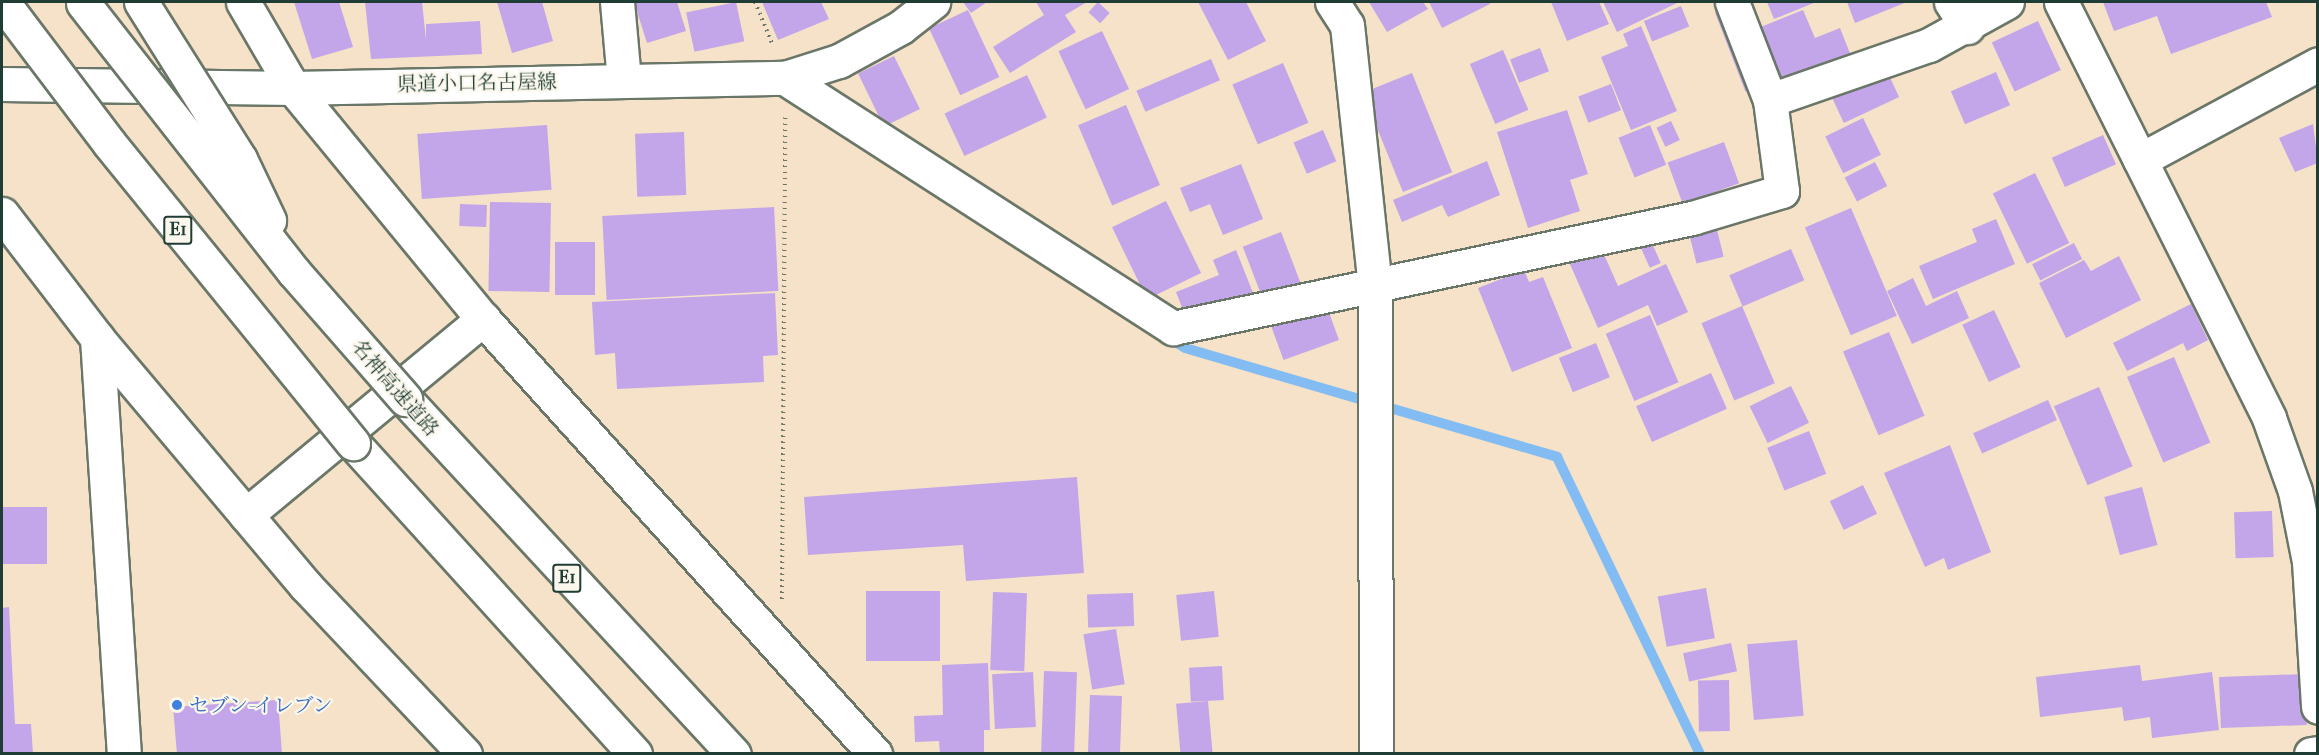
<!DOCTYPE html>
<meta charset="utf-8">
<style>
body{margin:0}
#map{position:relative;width:2319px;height:755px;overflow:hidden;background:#f5e2c8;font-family:"IM FELL French Canon","Noto Serif JP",serif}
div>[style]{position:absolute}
.stream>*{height:10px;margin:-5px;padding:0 5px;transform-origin:5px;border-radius:5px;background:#82bcf3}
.building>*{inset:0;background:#c3a5e9;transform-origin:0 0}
.path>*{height:4px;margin-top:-2px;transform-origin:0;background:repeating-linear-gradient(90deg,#6a7768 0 1.5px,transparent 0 6px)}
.roads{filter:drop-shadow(2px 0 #6a7768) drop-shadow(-2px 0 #6a7768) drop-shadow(0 2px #6a7768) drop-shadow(0 -2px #6a7768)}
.street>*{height:33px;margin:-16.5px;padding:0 16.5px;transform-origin:16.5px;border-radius:16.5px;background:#fff}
.secondary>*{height:33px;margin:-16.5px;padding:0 16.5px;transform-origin:16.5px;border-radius:16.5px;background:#fff}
.highway>*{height:33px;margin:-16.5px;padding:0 16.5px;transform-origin:16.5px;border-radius:16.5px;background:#fff}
.bridges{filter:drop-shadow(2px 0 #6a7768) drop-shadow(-2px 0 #6a7768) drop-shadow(0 2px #6a7768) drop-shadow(0 -2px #6a7768)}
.highway-bridge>*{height:33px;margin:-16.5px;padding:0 16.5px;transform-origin:16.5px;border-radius:16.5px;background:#fff}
.dots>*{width:16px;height:16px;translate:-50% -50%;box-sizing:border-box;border:3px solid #fbf7ec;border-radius:50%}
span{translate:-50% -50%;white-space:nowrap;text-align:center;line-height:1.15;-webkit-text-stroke:4.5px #fbf7ec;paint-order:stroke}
.shield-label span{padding:2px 4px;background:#fbf7ec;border:2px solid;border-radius:4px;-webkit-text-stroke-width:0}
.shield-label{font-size:18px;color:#1f3d34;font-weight:700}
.street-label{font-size:20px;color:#1f3d34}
.shop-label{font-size:20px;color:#366cbe}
.left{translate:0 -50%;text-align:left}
.frame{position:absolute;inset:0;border:3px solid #1f3d34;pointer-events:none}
</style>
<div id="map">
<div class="stream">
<div style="left:1167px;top:337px;width:21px;rotate:31deg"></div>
<div style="left:1185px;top:348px;width:388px;rotate:16.3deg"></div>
<div style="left:1557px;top:457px;width:330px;rotate:64.3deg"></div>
</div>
<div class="building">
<div style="clip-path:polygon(294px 2px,339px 2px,353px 47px,312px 59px)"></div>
<div style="clip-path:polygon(365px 2px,422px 2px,426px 40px,426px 24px,480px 21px,482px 54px,371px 59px)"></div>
<div style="clip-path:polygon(497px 2px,542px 2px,553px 41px,512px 53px)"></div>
<div style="clip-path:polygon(634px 2px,677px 2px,686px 31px,647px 43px)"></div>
<div style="left:736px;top:2px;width:40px;height:51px;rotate:78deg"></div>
<div style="clip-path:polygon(762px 2px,821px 2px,829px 19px,778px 40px)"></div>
<div style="clip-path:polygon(963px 2px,987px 2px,971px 13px)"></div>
<div style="clip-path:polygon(1036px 2px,1087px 2px,1065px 15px,1076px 32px,1010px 73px,993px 47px,1044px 15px)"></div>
<div style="left:1098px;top:2px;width:16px;height:14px;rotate:43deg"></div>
<div style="clip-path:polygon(1198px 2px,1246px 2px,1266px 41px,1228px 60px)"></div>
<div style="clip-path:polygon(1369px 2px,1423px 2px,1428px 9px,1387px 32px)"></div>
<div style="clip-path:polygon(1429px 2px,1489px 2px,1490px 4px,1442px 28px)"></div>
<div style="clip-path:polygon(1551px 2px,1599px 2px,1609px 24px,1567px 41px)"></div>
<div style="clip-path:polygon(1603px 2px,1676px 2px,1677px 3px,1617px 32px)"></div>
<div style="clip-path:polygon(1767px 2px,1816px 2px,1774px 19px)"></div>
<div style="clip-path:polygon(1847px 2px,1907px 2px,1855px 23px)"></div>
<div style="clip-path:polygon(2103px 2px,2266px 2px,2272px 17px,2171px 54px,2157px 16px,2114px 31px)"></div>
<div style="left:1681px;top:6px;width:22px;height:40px;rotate:68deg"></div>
<div style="left:1729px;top:7px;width:85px;height:15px;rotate:69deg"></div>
<div style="left:968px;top:10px;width:74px;height:43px;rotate:65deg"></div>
<div style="clip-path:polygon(1803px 10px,1815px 38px,1840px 28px,1851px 56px,1776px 87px,1753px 30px)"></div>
<div style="left:2038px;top:21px;width:54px;height:51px;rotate:65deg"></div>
<div style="clip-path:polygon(1641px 26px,1677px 111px,1631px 130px,1601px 57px,1628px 46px,1623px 34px)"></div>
<div style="left:1102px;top:31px;width:64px;height:48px;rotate:65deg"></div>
<div style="left:1540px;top:48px;width:25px;height:32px;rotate:69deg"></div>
<div style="left:1503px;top:50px;width:65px;height:36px;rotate:67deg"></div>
<div style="left:894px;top:56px;width:59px;height:40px;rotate:64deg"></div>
<div style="left:1211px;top:59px;width:23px;height:81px;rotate:67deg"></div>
<div style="left:1283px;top:63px;width:65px;height:55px;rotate:67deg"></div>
<div style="left:1886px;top:69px;width:31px;height:61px;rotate:65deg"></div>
<div style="left:1996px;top:72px;width:36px;height:49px;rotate:67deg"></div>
<div style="left:1412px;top:73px;width:107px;height:53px;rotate:68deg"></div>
<div style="left:1027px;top:75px;width:47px;height:91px;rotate:65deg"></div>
<div style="left:1611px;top:84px;width:28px;height:35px;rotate:69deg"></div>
<div style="left:1126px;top:105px;width:87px;height:52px;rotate:67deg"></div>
<div style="clip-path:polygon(1567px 110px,1588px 174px,1570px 180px,1580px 211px,1528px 228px,1497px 132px)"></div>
<div style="left:1863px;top:118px;width:41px;height:42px;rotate:64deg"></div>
<div style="left:1671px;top:121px;width:21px;height:16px;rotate:65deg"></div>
<div style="clip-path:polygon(2313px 124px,2318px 163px,2295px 172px,2279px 138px)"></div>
<div style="left:547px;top:125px;width:65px;height:130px;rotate:86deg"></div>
<div style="left:1650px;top:125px;width:43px;height:34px;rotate:68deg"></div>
<div style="left:1323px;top:130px;width:34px;height:32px;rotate:67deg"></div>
<div style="left:684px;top:132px;width:63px;height:49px;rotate:88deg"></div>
<div style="left:2103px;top:135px;width:32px;height:56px;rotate:66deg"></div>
<div style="left:1724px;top:142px;width:44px;height:60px;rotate:70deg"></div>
<div style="clip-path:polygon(1487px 161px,1500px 195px,1448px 217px,1442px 205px,1402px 222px,1393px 200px)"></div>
<div style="left:1875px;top:162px;width:27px;height:34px;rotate:63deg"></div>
<div style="clip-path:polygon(1241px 164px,1263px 219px,1223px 235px,1210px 204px,1190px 212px,1180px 188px)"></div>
<div style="left:2035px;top:173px;width:78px;height:47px;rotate:64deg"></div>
<div style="left:1166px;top:201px;width:80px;height:60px;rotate:64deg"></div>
<div style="left:490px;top:202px;width:61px;height:89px;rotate:1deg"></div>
<div style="left:460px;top:204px;width:27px;height:22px;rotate:2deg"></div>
<div style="left:774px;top:207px;width:84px;height:172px;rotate:87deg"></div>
<div style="left:1851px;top:208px;width:117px;height:50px;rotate:67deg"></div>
<div style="left:1713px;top:214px;width:44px;height:28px;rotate:76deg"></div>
<div style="clip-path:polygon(1996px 219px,2015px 264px,1933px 299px,1919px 266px,1977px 242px,1972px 229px)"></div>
<div style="left:1281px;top:232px;width:58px;height:41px;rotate:69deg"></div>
<div style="clip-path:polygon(1598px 241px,1618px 286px,1666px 264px,1688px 312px,1657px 326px,1648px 305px,1598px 328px,1566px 255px)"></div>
<div style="left:1651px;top:241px;width:24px;height:12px;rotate:66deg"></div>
<div style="left:555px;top:242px;width:40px;height:53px"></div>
<div style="left:2074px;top:243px;width:18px;height:47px;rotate:63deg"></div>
<div style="left:1791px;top:249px;width:34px;height:67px;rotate:67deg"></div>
<div style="clip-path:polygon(1236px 250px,1255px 298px,1189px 325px,1176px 292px,1219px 275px,1213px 260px)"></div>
<div style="clip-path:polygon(2119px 256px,2141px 300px,2066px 338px,2039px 283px,2084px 260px,2091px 271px)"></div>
<div style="clip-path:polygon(1524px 270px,1529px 282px,1543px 277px,1572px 348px,1512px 372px,1478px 288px)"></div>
<div style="clip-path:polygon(1913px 278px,1926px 306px,1957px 291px,1969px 318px,1912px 344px,1887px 291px)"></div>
<div style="clip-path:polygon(775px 293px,778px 355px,763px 356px,764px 382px,617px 389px,615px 353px,595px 355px,592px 302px)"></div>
<div style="clip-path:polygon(2191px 304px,2208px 340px,2187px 351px,2183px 343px,2127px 371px,2113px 343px)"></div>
<div style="left:1742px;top:306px;width:84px;height:44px;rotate:67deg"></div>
<div style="left:1327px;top:307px;width:35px;height:59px;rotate:70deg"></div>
<div style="left:1994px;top:310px;width:63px;height:35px;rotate:65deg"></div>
<div style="left:1650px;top:315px;width:73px;height:48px;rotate:67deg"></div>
<div style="left:1889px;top:332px;width:91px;height:50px;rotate:67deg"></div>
<div style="left:1596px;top:343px;width:37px;height:40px;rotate:68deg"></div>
<div style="left:2174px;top:357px;width:93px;height:51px;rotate:67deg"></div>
<div style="left:1711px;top:373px;width:39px;height:82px;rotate:66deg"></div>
<div style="left:1791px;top:386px;width:41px;height:46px;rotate:64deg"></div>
<div style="left:2099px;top:387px;width:86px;height:49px;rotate:67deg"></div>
<div style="left:2048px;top:400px;width:22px;height:82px;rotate:66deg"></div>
<div style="left:1809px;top:431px;width:46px;height:45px;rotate:68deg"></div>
<div style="clip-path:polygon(1950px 445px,1991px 552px,1948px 570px,1944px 558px,1925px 567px,1884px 473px)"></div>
<div style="clip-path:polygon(1077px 477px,1084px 573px,966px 581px,963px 545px,808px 555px,804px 497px)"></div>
<div style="left:1863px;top:485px;width:32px;height:37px;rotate:64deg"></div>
<div style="left:2142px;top:487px;width:60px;height:39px;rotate:75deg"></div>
<div style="left:2px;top:507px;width:45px;height:57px"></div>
<div style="left:2272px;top:511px;width:46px;height:38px;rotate:88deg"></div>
<div style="left:1706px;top:588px;width:51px;height:49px;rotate:80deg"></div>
<div style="left:866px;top:591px;width:74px;height:70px"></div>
<div style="left:1214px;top:591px;width:46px;height:38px;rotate:84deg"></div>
<div style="left:993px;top:592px;width:34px;height:78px;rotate:2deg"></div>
<div style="left:1133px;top:593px;width:33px;height:46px;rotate:88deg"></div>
<div style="clip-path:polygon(9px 607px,15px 724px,31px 724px,33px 754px,2px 754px,2px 608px)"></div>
<div style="left:1116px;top:629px;width:56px;height:33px;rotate:81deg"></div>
<div style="left:1797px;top:640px;width:76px;height:50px;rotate:85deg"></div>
<div style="left:1731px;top:643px;width:29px;height:49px;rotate:78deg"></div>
<div style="clip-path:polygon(988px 663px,990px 730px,984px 730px,984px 754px,940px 754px,939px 741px,915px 742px,914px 716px,943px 715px,942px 665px)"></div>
<div style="clip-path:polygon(2140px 665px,2142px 681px,2212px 672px,2219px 730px,2152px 738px,2150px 717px,2124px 721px,2122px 707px,2040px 717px,2036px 677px)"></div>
<div style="left:1222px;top:666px;width:34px;height:33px;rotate:87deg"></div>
<div style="left:1044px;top:671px;width:33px;height:83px;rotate:2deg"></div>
<div style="left:1033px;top:672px;width:55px;height:41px;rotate:87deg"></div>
<div style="left:2305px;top:674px;width:51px;height:86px;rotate:88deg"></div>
<div style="left:1729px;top:680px;width:51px;height:31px;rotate:89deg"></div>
<div style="left:1090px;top:695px;width:32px;height:59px;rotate:2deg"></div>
<div style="clip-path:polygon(278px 700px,282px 754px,177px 754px,173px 707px)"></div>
<div style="left:1208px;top:701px;width:52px;height:32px;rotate:85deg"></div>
</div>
<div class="path">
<div style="left:755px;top:2px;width:44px;rotate:67.5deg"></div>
<div style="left:782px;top:599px;width:482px;rotate:-89.6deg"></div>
</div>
<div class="roads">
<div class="street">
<div style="left:243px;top:2px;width:99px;rotate:59.8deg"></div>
<div style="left:293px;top:88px;width:299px;rotate:50.6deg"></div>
<div style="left:483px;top:319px;width:586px;rotate:47.98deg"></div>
<div style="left:617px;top:2px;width:78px;rotate:84.9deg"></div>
<div style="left:1332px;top:2px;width:27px;rotate:57deg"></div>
<div style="left:1347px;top:25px;width:263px;rotate:83.9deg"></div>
<div style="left:1375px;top:287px;width:467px;rotate:89.9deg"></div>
<div style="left:1732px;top:2px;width:105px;rotate:68.8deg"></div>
<div style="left:1951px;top:2px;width:30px;rotate:57deg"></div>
<div style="left:2061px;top:2px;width:465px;rotate:63.4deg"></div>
<div style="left:2269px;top:418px;width:77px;rotate:70.4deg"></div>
<div style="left:2295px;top:491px;width:72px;rotate:78.8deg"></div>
<div style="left:2309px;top:562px;width:145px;rotate:86.4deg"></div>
<div style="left:785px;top:78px;width:462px;rotate:32.8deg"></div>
<div style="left:1173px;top:328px;width:531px;rotate:-11.97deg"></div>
<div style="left:1692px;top:218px;width:94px;rotate:-16.7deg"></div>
<div style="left:1782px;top:191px;width:92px;rotate:-97.5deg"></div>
<div style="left:1770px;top:100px;width:168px;rotate:-19.1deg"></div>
<div style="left:1929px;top:45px;width:89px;rotate:-28.9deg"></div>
<div style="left:2140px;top:160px;width:202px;rotate:-28.3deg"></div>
<div style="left:246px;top:515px;width:308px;rotate:-39.6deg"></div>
<div style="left:2311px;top:754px;width:7px;rotate:-8deg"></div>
</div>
<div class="secondary">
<div style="left:2px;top:84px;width:291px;rotate:0.8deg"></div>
<div style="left:293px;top:88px;width:492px;rotate:-1.2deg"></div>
<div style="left:785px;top:78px;width:57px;rotate:-17.5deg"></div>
<div style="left:839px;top:61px;width:71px;rotate:-28.7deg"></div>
<div style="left:901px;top:27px;width:41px;rotate:-38deg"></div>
<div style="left:2px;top:214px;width:156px;rotate:52.5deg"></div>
<div style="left:97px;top:338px;width:323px;rotate:49.9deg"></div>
<div style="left:305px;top:585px;width:233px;rotate:46.6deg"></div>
<div style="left:97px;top:338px;width:417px;rotate:86.3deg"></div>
</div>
<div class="highway">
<div style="left:405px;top:399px;width:484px;rotate:47.2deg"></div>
<div style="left:353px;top:443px;width:420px;rotate:47.8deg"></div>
</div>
</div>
<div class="bridges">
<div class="highway-bridge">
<div style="left:141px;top:2px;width:186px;rotate:57.8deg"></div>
<div style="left:240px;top:159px;width:68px;rotate:64.6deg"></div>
<div style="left:83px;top:3px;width:342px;rotate:51.9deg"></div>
<div style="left:294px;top:272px;width:169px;rotate:48.8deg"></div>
<div style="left:10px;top:12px;width:164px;rotate:52.9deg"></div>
<div style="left:109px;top:143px;width:387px;rotate:50.9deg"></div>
</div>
</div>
<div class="dots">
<div style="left:177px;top:705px;background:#3f7fe0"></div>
</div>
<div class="shield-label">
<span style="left:178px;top:230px">E1</span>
<span style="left:567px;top:578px">E1</span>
</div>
<div class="street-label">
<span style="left:477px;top:83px;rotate:-1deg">県道小口名古屋線</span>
<span style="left:395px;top:388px;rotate:49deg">名神高速道路</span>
</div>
<div class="shop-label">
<span class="left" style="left:189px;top:705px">セブン-イレブン</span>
</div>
<div class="frame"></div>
</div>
